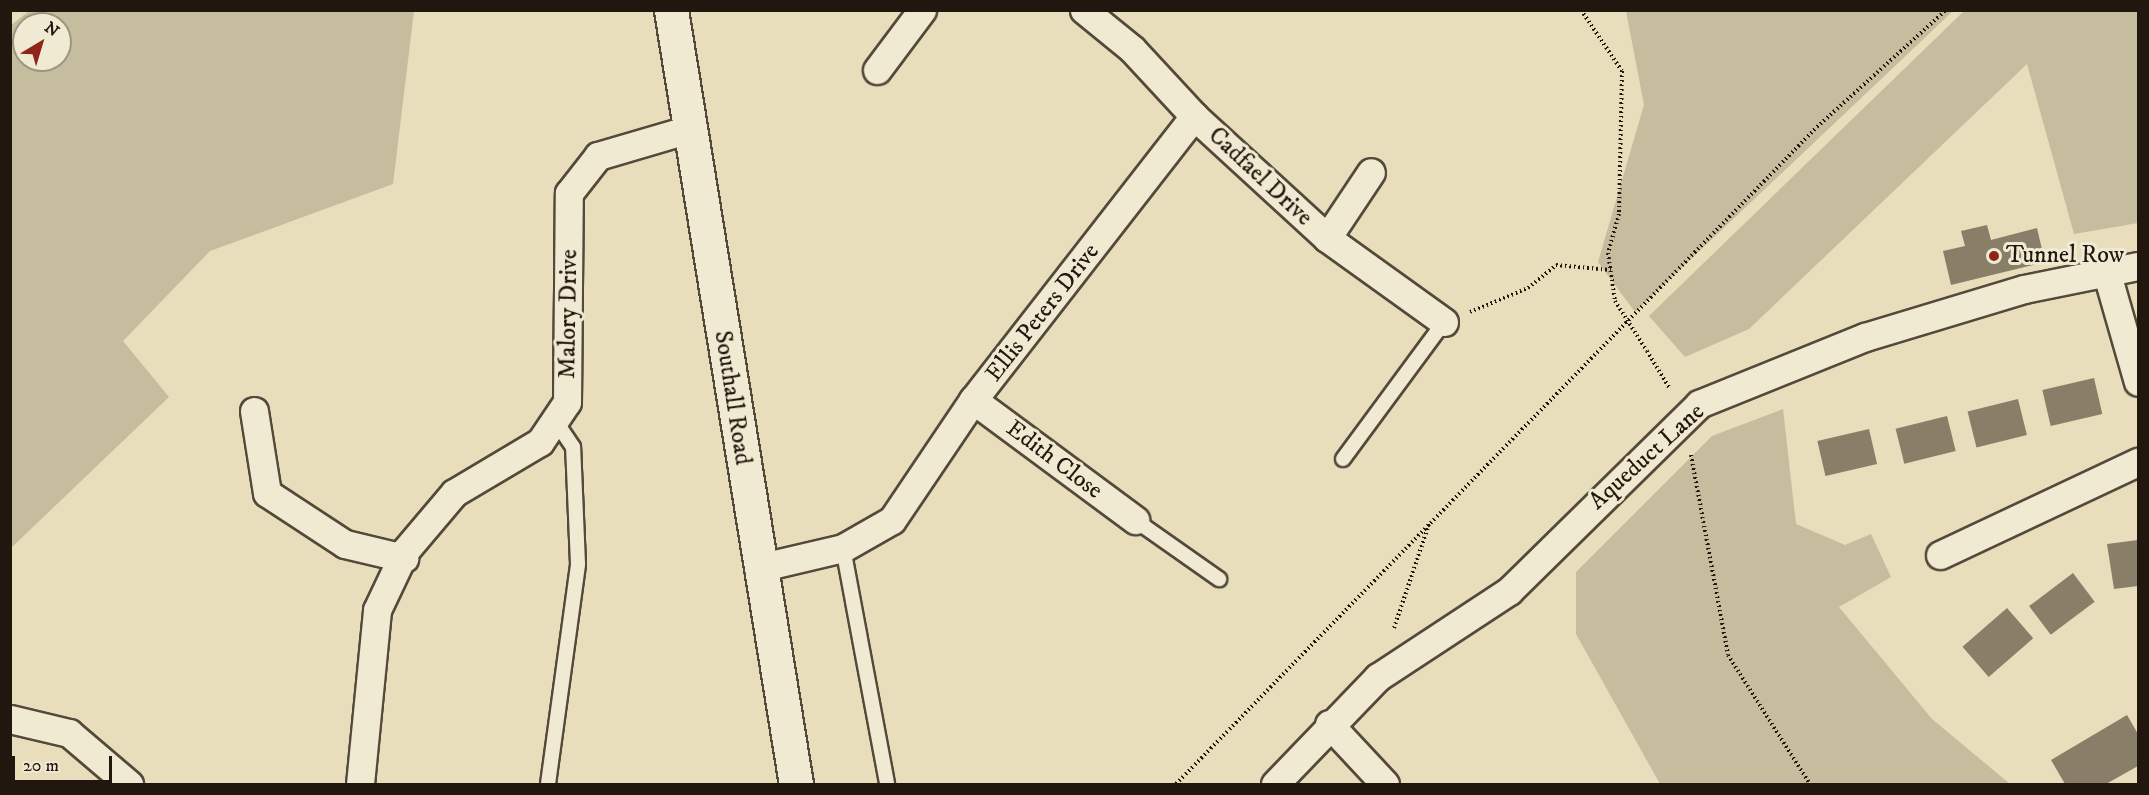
<!DOCTYPE html>
<style>
body{margin:0}
#map{position:relative;width:2149px;height:795px;overflow:hidden;background:#e8debc;font-family:"IM FELL DW Pica",serif}
div>[style]{position:absolute}
.green>*{inset:0;background:#c6bc9e}
.building>*{inset:0;background:#897e68;transform-origin:0 0}
.path>*{height:4px;margin-top:-2px;transform-origin:0;background:repeating-linear-gradient(90deg,#22170e 0 1.5px,transparent 0 4.5px)}
.roads{filter:drop-shadow(2px 0 #54493a) drop-shadow(-2px 0 #54493a) drop-shadow(0 2px #54493a) drop-shadow(0 -2px #54493a)}
.lane>*{height:14px;margin:-7px;padding:0 7px;transform-origin:7px;border-radius:7px;background:#f0ead3}
.street>*{height:27px;margin:-13.5px;padding:0 13.5px;transform-origin:13.5px;border-radius:13.5px;background:#f0ead3}
.secondary>*{height:33px;margin:-16.5px;padding:0 16.5px;transform-origin:16.5px;border-radius:16.5px;background:#f0ead3}
.path-bridge>*{height:4px;margin-top:-2px;transform-origin:0;background:repeating-linear-gradient(90deg,#22170e 0 1.5px,transparent 0 4.5px)}
.dots>*{width:16px;height:16px;translate:-50% -50%;box-sizing:border-box;border:3px solid #f0ead3;border-radius:50%}
span{translate:-50% -50%;white-space:nowrap;text-align:center;line-height:1.15;-webkit-text-stroke:6px #f0ead3;paint-order:stroke}
.street-label{font-size:24px;color:#22170e}
.poi-label{font-size:24px;color:#22170e}
.left{translate:0 -50%;text-align:left}
.frame{position:absolute;inset:0;border:12px solid #22170e;pointer-events:none}
.north{position:absolute;left:12px;top:12px;width:60px;height:60px;box-sizing:border-box;background:#f0ead3;border:2px solid #9e9684;border-radius:50%;rotate:38deg;font-size:16px;font-weight:700;line-height:24px;text-align:center;color:#22170e}
.north::after{content:'';display:block;margin:auto;width:21px;height:27px;background:#8f2418;clip-path:polygon(50% 0,100% 100%,50% 72%,0 100%)}
.scale{position:absolute;left:12px;top:756px;width:100px;height:27px;box-sizing:border-box;border:3px solid #22170e;border-top:0;padding-left:8px;font-size:18px;line-height:21px;white-space:nowrap;color:#22170e;-webkit-text-stroke:4px #f0ead3;paint-order:stroke}
</style>
<div id="map">
<div class="green">
<div style="clip-path:polygon(evenodd,29px 11px,414px 11px,393px 184px,210px 251px,123px 341px,169px 397px,11px 548px,10px 26px,29px 11px,24px 24px,60px 24px,60px 60px,24px 60px,24px 24px)"></div>
<div style="clip-path:polygon(1626px 11px,1626px 10px,1953px 11px,1635px 312px,1598px 262px,1644px 105px)"></div>
<div style="clip-path:polygon(1964px 11px,2138px 11px,2138px 223px,2074px 234px,2027px 64px,1749px 329px,1685px 357px,1649px 316px)"></div>
<div style="clip-path:polygon(1783px 409px,1796px 524px,1845px 545px,1871px 534px,1891px 577px,1839px 607px,1932px 719px,2010px 784px,1660px 784px,1576px 634px,1576px 572px,1712px 436px)"></div>
</div>
<div class="building">
<div style="clip-path:polygon(1987px 225px,1991px 240px,2037px 228px,2045px 262px,1951px 285px,1943px 251px,1965px 246px,1961px 231px)"></div>
<div style="left:2094px;top:378px;width:37px;height:53px;rotate:77deg"></div>
<div style="left:2018px;top:399px;width:37px;height:52px;rotate:76deg"></div>
<div style="left:1947px;top:416px;width:36px;height:53px;rotate:76deg"></div>
<div style="left:1869px;top:429px;width:36px;height:53px;rotate:77deg"></div>
<div style="clip-path:polygon(2138px 540px,2138px 586px,2114px 589px,2107px 544px)"></div>
<div style="left:2073px;top:573px;width:36px;height:55px;rotate:53deg"></div>
<div style="left:2007px;top:608px;width:40px;height:59px;rotate:49deg"></div>
<div style="clip-path:polygon(2127px 715px,2138px 734px,2138px 766px,2106px 784px,2065px 784px,2051px 760px)"></div>
</div>
<div class="path">
<div style="left:1581px;top:10px;width:73px;rotate:56.1deg"></div>
<div style="left:1622px;top:71px;width:143px;rotate:91.2deg"></div>
<div style="left:1619px;top:214px;width:41px;rotate:105.8deg"></div>
<div style="left:1608px;top:253px;width:49px;rotate:81.7deg"></div>
<div style="left:1470px;top:312px;width:63px;rotate:-22.5deg"></div>
<div style="left:1528px;top:288px;width:36px;rotate:-39deg"></div>
<div style="left:1556px;top:265px;width:55px;rotate:5.2deg"></div>
<div style="left:1647px;top:351px;width:44px;rotate:58.8deg"></div>
<div style="left:1691px;top:455px;width:203px;rotate:79.5deg"></div>
<div style="left:1728px;top:655px;width:153px;rotate:57.6deg"></div>
<div style="left:1394px;top:628px;width:110px;rotate:-71.4deg"></div>
<div style="left:1176px;top:784px;width:918px;rotate:-45.71deg"></div>
<div style="left:1817px;top:127px;width:174px;rotate:-42.2deg"></div>
</div>
<div class="roads">
<div class="lane">
<div style="left:1343px;top:459px;width:170px;rotate:-53.6deg"></div>
<div style="left:1135px;top:520px;width:103px;rotate:35.1deg"></div>
<div style="left:843px;top:548px;width:240px;rotate:79.4deg"></div>
<div style="left:548px;top:784px;width:222px;rotate:-82.2deg"></div>
<div style="left:578px;top:564px;width:117px;rotate:-92.4deg"></div>
<div style="left:573px;top:447px;width:32px;rotate:-124deg"></div>
</div>
<div class="street">
<div style="left:877px;top:70px;width:75px;rotate:-53.1deg"></div>
<div style="left:1194px;top:116px;width:180px;rotate:42.5deg"></div>
<div style="left:1327px;top:238px;width:144px;rotate:35.7deg"></div>
<div style="left:1327px;top:238px;width:79px;rotate:-56.3deg"></div>
<div style="left:2107px;top:274px;width:112px;rotate:74deg"></div>
<div style="left:973px;top:400px;width:202px;rotate:36.5deg"></div>
<div style="left:254px;top:411px;width:83px;rotate:81deg"></div>
<div style="left:267px;top:493px;width:93px;rotate:33.2deg"></div>
<div style="left:345px;top:544px;width:61px;rotate:13.3deg"></div>
<div style="left:1940px;top:555px;width:219px;rotate:-25.2deg"></div>
<div style="left:758px;top:568px;width:87px;rotate:-13.2deg"></div>
<div style="left:843px;top:548px;width:56px;rotate:-29.7deg"></div>
<div style="left:892px;top:520px;width:145px;rotate:-56deg"></div>
<div style="left:973px;top:400px;width:360px;rotate:-52.1deg"></div>
<div style="left:1194px;top:116px;width:91px;rotate:-132.8deg"></div>
<div style="left:1132px;top:49px;width:62px;rotate:-140.9deg"></div>
<div style="left:10px;top:719px;width:61px;rotate:13.3deg"></div>
<div style="left:69px;top:733px;width:79px;rotate:40.4deg"></div>
<div style="left:1329px;top:724px;width:82px;rotate:47deg"></div>
<div style="left:360px;top:784px;width:175px;rotate:-84.4deg"></div>
<div style="left:377px;top:610px;width:65px;rotate:-64.6deg"></div>
<div style="left:405px;top:551px;width:76px;rotate:-49.8deg"></div>
<div style="left:454px;top:493px;width:100px;rotate:-30.7deg"></div>
<div style="left:540px;top:442px;width:48px;rotate:-56deg"></div>
<div style="left:567px;top:402px;width:209px;rotate:-89.5deg"></div>
<div style="left:569px;top:193px;width:47px;rotate:-51.9deg"></div>
<div style="left:598px;top:156px;width:96px;rotate:-16.4deg"></div>
<div style="left:1275px;top:784px;width:149px;rotate:-46.1deg"></div>
<div style="left:1378px;top:677px;width:157px;rotate:-33.3deg"></div>
<div style="left:1509px;top:591px;width:267px;rotate:-44.5deg"></div>
<div style="left:1699px;top:404px;width:179px;rotate:-22deg"></div>
<div style="left:1865px;top:337px;width:166px;rotate:-16.8deg"></div>
<div style="left:2024px;top:289px;width:116px;rotate:-11.4deg"></div>
</div>
<div class="secondary">
<div style="left:671px;top:10px;width:784px;rotate:80.83deg"></div>
</div>
</div>
<div class="path-bridge">
<div style="left:1615px;top:301px;width:59px;rotate:57.4deg"></div>
</div>
<div class="dots">
<div style="left:1994px;top:256px;background:#8f2418"></div>
</div>
<div class="street-label">
<span style="left:1260px;top:177px;rotate:43deg">Cadfael Drive</span>
<span style="left:1043px;top:313px;rotate:-52deg">Ellis Peters Drive</span>
<span style="left:569px;top:314px;rotate:-89deg">Malory Drive</span>
<span style="left:732px;top:398px;rotate:81deg">Southall Road</span>
<span style="left:1647px;top:457px;rotate:-42deg">Aqueduct Lane</span>
<span style="left:1054px;top:460px;rotate:37deg">Edith Close</span>
</div>
<div class="poi-label">
<span class="left" style="left:2006px;top:256px">Tunnel Row</span>
</div>
<div class="frame"></div>
<div class="north">N</div>
<div class="scale">20 m</div>
</div>
